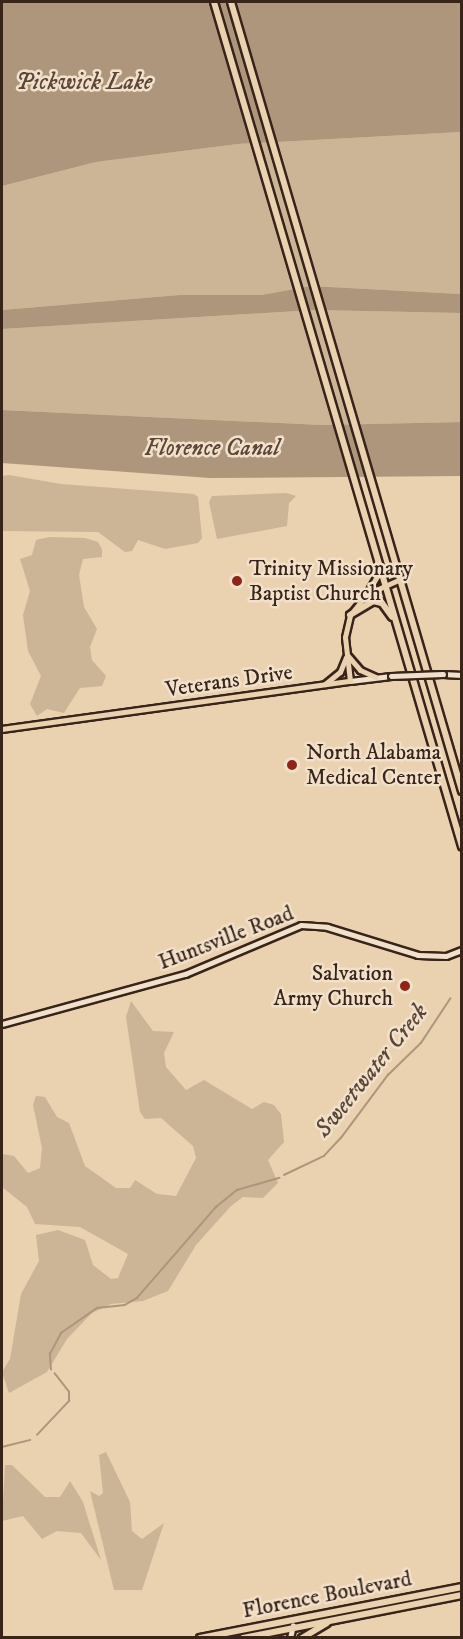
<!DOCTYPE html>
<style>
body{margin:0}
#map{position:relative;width:463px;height:1639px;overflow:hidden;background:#ead1af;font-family:"IM FELL DW Pica",serif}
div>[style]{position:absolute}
.green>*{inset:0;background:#ccb496}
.water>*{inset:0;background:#ad967c}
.stream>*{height:1.5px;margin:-0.75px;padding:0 0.75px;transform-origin:0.75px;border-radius:0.75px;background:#ad967c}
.roads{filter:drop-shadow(2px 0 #382419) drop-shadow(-2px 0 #382419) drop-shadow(0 2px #382419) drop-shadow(0 -2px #382419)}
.secondary>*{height:5px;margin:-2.5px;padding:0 2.5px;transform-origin:2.5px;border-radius:2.5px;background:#f1e1cb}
.primary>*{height:5px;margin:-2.5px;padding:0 2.5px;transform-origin:2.5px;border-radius:2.5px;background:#ead1af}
.trunk>*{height:6px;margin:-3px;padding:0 3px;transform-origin:3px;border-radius:3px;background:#ead1af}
.bridges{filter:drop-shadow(2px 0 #382419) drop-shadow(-2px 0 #382419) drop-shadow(0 2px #382419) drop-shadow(0 -2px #382419)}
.secondary-bridge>*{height:5px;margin:-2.5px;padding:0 2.5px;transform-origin:2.5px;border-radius:2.5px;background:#f1e1cb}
.dots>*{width:16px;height:16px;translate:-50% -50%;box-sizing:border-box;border:3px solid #f1e1cb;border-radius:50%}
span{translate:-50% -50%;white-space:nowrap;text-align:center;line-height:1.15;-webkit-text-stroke:5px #f1e1cb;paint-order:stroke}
.poi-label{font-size:22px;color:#382419}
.left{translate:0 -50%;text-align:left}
.right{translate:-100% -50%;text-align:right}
.street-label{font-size:22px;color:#382419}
.water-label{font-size:24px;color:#5b4637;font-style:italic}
.frame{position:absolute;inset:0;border:3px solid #382419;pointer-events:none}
</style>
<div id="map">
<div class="green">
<div style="clip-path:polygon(461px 132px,461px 294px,311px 286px,261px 295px,179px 295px,2px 310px,2px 186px,96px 162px,238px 144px)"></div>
<div style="clip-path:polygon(314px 310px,461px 313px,461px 422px,322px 425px,2px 410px,2px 329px)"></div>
<div style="clip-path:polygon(9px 475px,61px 484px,194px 494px,198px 497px,202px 538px,198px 543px,165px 549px,138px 540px,132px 551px,125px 552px,98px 532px,2px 531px,2px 476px)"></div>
<div style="clip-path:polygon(286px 493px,296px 496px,289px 503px,287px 526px,217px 539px,209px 502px,212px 496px)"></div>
<div style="clip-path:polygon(49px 537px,85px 538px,98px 542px,102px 549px,102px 557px,83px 559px,79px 575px,84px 607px,97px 629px,90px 647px,92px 660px,106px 676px,102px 686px,80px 688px,64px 713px,47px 709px,37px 716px,30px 704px,41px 676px,28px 651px,23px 615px,30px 591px,20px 559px,32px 555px,36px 540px)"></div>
<div style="clip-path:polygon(131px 1001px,153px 1031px,174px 1032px,164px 1053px,166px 1067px,186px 1090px,204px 1080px,252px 1109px,264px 1102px,274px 1105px,281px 1114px,284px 1142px,268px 1160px,278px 1183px,263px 1198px,243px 1197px,231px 1206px,196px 1245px,168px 1291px,143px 1301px,111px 1304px,92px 1313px,67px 1339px,47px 1372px,9px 1393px,2px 1372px,10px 1359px,21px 1294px,39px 1261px,36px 1235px,58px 1230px,85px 1240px,93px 1265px,111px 1279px,118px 1278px,128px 1254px,80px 1227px,35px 1224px,27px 1207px,2px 1187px,2px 1154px,14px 1156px,28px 1173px,40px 1168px,42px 1148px,33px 1105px,36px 1096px,45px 1097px,57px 1117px,69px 1123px,85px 1166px,116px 1188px,130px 1188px,135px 1180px,157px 1194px,176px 1196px,196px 1158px,193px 1146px,161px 1118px,145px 1119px,140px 1112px,126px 1017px)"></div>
<div style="clip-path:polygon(106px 1452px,130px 1502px,132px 1531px,142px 1539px,164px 1523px,142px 1590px,114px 1590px,90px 1491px,99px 1496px,103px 1493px,99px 1455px)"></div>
<div style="clip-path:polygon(5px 1465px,12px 1465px,45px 1497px,60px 1497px,70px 1481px,83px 1502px,101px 1560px,81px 1533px,57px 1531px,42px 1539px,23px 1516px,2px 1521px)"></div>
</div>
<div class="water">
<div style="clip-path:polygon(2px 2px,461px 2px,461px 132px,238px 144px,96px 162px,2px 186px)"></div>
<div style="clip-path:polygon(311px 286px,461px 294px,461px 313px,314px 310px,2px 329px,2px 310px,179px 295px,261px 295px)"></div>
<div style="clip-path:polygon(2px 410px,322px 425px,461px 422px,461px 476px,210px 478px,2px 463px)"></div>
</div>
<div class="stream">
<div style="left:284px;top:1175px;width:44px;rotate:-25.4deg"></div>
<div style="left:324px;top:1156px;width:25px;rotate:-47deg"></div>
<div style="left:341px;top:1138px;width:79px;rotate:-53.3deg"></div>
<div style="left:388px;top:1075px;width:46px;rotate:-44.1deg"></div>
<div style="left:421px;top:1043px;width:53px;rotate:-56.6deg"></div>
<div style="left:51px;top:1370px;width:16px;rotate:-94deg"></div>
<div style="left:50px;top:1354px;width:24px;rotate:-62deg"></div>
<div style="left:61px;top:1333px;width:44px;rotate:-34.8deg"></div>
<div style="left:97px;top:1308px;width:28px;rotate:-6deg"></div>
<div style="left:125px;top:1305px;width:14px;rotate:-30deg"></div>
<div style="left:137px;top:1298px;width:121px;rotate:-49deg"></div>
<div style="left:216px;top:1207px;width:27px;rotate:-39deg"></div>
<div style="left:237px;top:1190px;width:44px;rotate:-15.9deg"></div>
<div style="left:37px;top:1435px;width:47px;rotate:-46.7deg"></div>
<div style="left:69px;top:1401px;width:9px;rotate:-90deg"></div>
<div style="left:69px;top:1392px;width:23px;rotate:-128deg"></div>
<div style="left:2px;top:1447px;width:29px;rotate:-14deg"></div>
</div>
<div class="roads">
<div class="secondary">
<div style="left:443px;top:674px;width:19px;rotate:3deg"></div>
<div style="left:350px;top:681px;width:41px;rotate:-7deg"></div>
<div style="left:2px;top:1024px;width:190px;rotate:-15.3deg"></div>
<div style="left:185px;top:974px;width:126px;rotate:-22.9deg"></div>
<div style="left:301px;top:925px;width:26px;rotate:4deg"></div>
<div style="left:327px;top:927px;width:95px;rotate:17.1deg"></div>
<div style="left:418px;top:955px;width:28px;rotate:2deg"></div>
<div style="left:446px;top:956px;width:17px;rotate:-21deg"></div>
<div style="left:290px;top:1638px;width:13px;rotate:-77deg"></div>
</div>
<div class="primary">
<div style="left:369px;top:590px;width:16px;rotate:-60deg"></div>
<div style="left:377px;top:576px;width:13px;rotate:-90deg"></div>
<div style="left:348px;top:656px;width:18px;rotate:49deg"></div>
<div style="left:360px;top:670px;width:17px;rotate:24deg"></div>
<div style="left:325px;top:684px;width:19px;rotate:-39deg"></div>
<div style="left:340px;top:672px;width:16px;rotate:-68deg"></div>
<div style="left:2px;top:729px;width:351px;rotate:-7.9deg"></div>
<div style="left:350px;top:681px;width:44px;rotate:-96.5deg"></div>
<div style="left:345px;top:637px;width:23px;rotate:-77deg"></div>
<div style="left:350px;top:615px;width:27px;rotate:-51deg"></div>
<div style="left:367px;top:594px;width:35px;rotate:-24deg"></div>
</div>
<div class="trunk">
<div style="left:214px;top:2px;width:880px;rotate:73.63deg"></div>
<div style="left:231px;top:2px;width:822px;rotate:73.68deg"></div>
<div style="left:350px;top:615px;width:27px;rotate:-31deg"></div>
<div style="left:373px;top:601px;width:9px;rotate:13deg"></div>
<div style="left:382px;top:603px;width:17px;rotate:54deg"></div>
<div style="left:200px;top:1638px;width:267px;rotate:-11deg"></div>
<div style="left:243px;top:1638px;width:223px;rotate:-11.1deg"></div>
<div style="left:302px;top:1638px;width:29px;rotate:-31deg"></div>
</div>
</div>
<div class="bridges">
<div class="secondary-bridge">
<div style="left:391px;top:676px;width:52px;rotate:-2.2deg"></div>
</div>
</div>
<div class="dots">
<div style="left:237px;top:581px;background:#8f2418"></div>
<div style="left:292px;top:765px;background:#8f2418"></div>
<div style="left:405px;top:986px;background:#8f2418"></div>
</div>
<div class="poi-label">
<span class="left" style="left:249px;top:581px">Trinity Missionary<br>Baptist Church</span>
<span class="left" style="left:306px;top:765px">North Alabama<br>Medical Center</span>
<span class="right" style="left:393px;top:986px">Salvation<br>Army Church</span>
</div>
<div class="street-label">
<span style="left:229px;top:681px;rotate:-8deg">Veterans Drive</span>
<span style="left:226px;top:938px;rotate:-21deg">Huntsville Road</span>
<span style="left:327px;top:1595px;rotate:-11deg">Florence Boulevard</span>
</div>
<div class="water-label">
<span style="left:84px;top:83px">Pickwick Lake</span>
<span style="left:212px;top:449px">Florence Canal</span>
<span style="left:372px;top:1071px;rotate:-51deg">Sweetwater Creek</span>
</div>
<div class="frame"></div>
</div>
